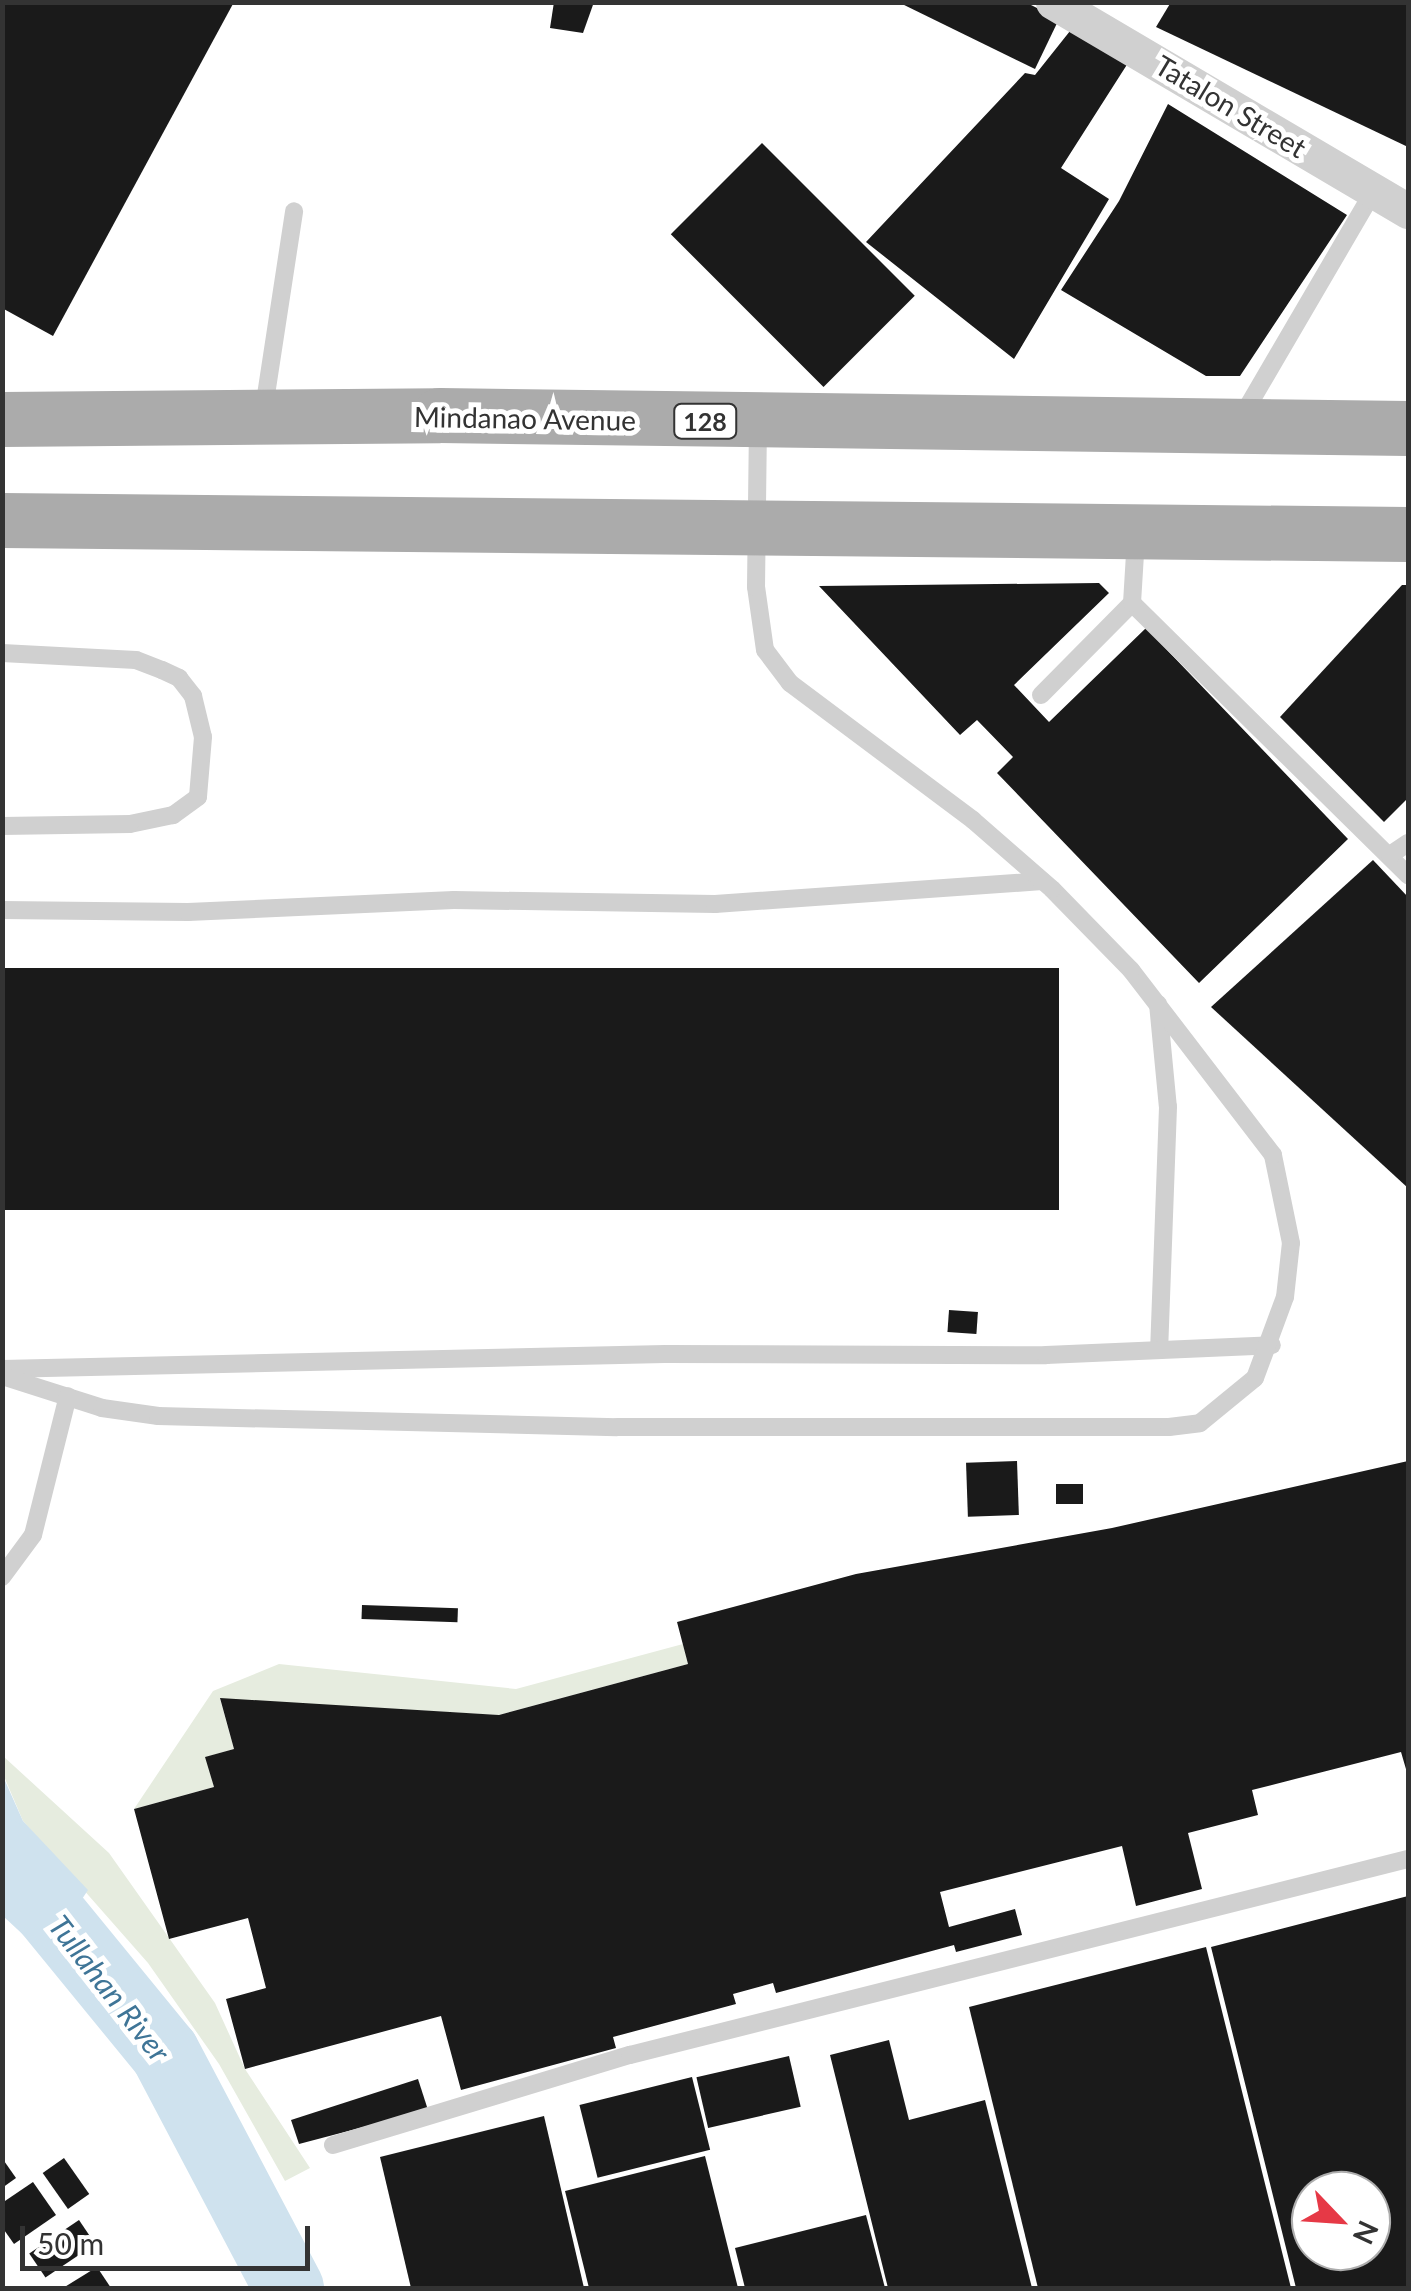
<!DOCTYPE html>
<style>
body{margin:0}
#map{position:relative;width:1411px;height:2291px;overflow:hidden;background:#fff;font-family:Lato,sans-serif}
div>[style]{position:absolute}
.green>*{inset:0;background:#e6ecdf}
.water>*{inset:0;background:#cfe2ee}
.river>*{height:70px;margin:-35px;padding:0 35px;transform-origin:35px;border-radius:35px;background:#cfe2ee}
.building>*{inset:0;background:#1a1a1a;transform-origin:0 0}
.lane>*{height:18px;margin:-9px;padding:0 9px;transform-origin:9px;border-radius:9px;background:#d0d0d0}
.street>*{height:35px;margin:-17.5px;padding:0 17.5px;transform-origin:17.5px;border-radius:17.5px;background:#d0d0d0}
.primary>*{height:55px;margin:-27.5px;padding:0 27.5px;transform-origin:27.5px;border-radius:27.5px;background:#ababab}
span{translate:-50% -50%;white-space:nowrap;text-align:center;line-height:1.15;-webkit-text-stroke:10px #fff;paint-order:stroke}
.shield-label span{padding:2px 8px;background:#fff;border:2px solid;border-radius:8px;-webkit-text-stroke-width:0}
.shield-label{font-size:25px;color:#333;font-weight:700}
.street-label{font-size:28px;color:#333}
.water-label{font-size:30px;color:#3f7597;font-style:italic}
.frame{position:absolute;inset:0;border:5px solid #333;pointer-events:none}
.north{position:absolute;left:1291px;top:2171px;width:100px;height:100px;box-sizing:border-box;background:#fff;border:2px solid #adadad;border-radius:50%;rotate:115deg;font-size:28px;font-weight:700;line-height:40px;text-align:center;color:#333}
.north::after{content:'';display:block;margin:auto;width:35px;height:45px;background:#e63946;clip-path:polygon(50% 0,100% 100%,50% 72%,0 100%)}
.scale{position:absolute;left:20px;top:2226px;width:290px;height:45px;box-sizing:border-box;border:5px solid #333;border-top:0;padding-left:12px;font-size:30px;line-height:35px;white-space:nowrap;color:#333;-webkit-text-stroke:8px #fff;paint-order:stroke}
</style>
<div id="map">
<div class="green">
<div style="clip-path:polygon(683px 1644px,688px 1664px,499px 1715px,220px 1699px,234px 1749px,206px 1757px,214px 1787px,134px 1809px,213px 1691px,279px 1664px,516px 1689px)"></div>
<div style="clip-path:polygon(3px 1756px,109px 1853px,215px 2003px,245px 2069px,310px 2168px,285px 2181px,219px 2064px,148px 1963px,23px 1821px,3px 1774px)"></div>
</div>
<div class="water">
<div style="clip-path:polygon(2px 1774px,23px 1821px,88px 1890px,45px 1955px,3px 1916px)"></div>
</div>
<div class="river">
<div style="left:2px;top:1854px;width:257px;rotate:50.7deg"></div>
<div style="left:165px;top:2053px;width:266px;rotate:62.2deg"></div>
</div>
<div class="building">
<div style="clip-path:polygon(2px 2px,234px 2px,53px 336px,2px 308px)"></div>
<div style="clip-path:polygon(554px 2px,594px 2px,583px 33px,550px 28px)"></div>
<div style="clip-path:polygon(898px 2px,1025px 2px,1059px 19px,1035px 69px)"></div>
<div style="clip-path:polygon(1171px 2px,1408px 2px,1408px 147px,1156px 27px)"></div>
<div style="clip-path:polygon(1074px 26px,1128px 63px,1061px 168px,1109px 199px,1014px 359px,866px 242px,1025px 73px,1035px 75px)"></div>
<div style="clip-path:polygon(1168px 104px,1347px 215px,1240px 376px,1206px 376px,1061px 290px,1119px 201px)"></div>
<div style="left:762px;top:143px;width:216px;height:129px;rotate:45deg"></div>
<div style="clip-path:polygon(1099px 583px,1109px 593px,1014px 685px,1049px 722px,1146px 628px,1348px 839px,1199px 983px,997px 773px,1013px 757px,977px 720px,960px 735px,819px 586px)"></div>
<div style="clip-path:polygon(1402px 585px,1408px 585px,1408px 798px,1384px 822px,1280px 717px)"></div>
<div style="clip-path:polygon(1373px 860px,1408px 897px,1408px 1188px,1211px 1007px)"></div>
<div style="left:2px;top:968px;width:1057px;height:242px"></div>
<div style="left:949px;top:1310px;width:29px;height:22px;rotate:4deg"></div>
<div style="left:1017px;top:1461px;width:54px;height:51px;rotate:88deg"></div>
<div style="clip-path:polygon(1408px 1461px,1408px 1776px,1401px 1752px,1252px 1790px,1258px 1815px,1188px 1833px,1202px 1889px,1136px 1906px,1122px 1846px,940px 1892px,949px 1927px,1015px 1909px,1022px 1935px,956px 1952px,954px 1945px,776px 1993px,773px 1983px,733px 1994px,736px 2004px,613px 2037px,616px 2048px,461px 2090px,441px 2016px,245px 2069px,226px 1999px,266px 1988px,248px 1918px,169px 1939px,134px 1809px,214px 1787px,205px 1757px,234px 1749px,220px 1698px,499px 1715px,688px 1664px,677px 1622px,856px 1574px,1112px 1528px)"></div>
<div style="left:1056px;top:1484px;width:27px;height:20px"></div>
<div style="left:362px;top:1605px;width:96px;height:14px;rotate:2deg"></div>
<div style="clip-path:polygon(evenodd,1408px 1896px,1408px 2288px,1296px 2288px,1211px 1947px,1408px 1896px,1311px 2191px,1371px 2191px,1371px 2251px,1311px 2251px,1311px 2191px)"></div>
<div style="clip-path:polygon(1206px 1947px,1291px 2288px,1038px 2288px,969px 2007px)"></div>
<div style="clip-path:polygon(889px 2040px,909px 2120px,985px 2100px,1032px 2288px,888px 2288px,830px 2055px)"></div>
<div style="left:789px;top:2056px;width:52px;height:95px;rotate:77deg"></div>
<div style="left:692px;top:2077px;width:75px;height:116px;rotate:76deg"></div>
<div style="clip-path:polygon(418px 2079px,428px 2110px,299px 2144px,291px 2120px)"></div>
<div style="clip-path:polygon(544px 2116px,584px 2288px,411px 2288px,380px 2157px)"></div>
<div style="clip-path:polygon(705px 2156px,738px 2288px,589px 2288px,565px 2191px)"></div>
<div style="clip-path:polygon(2px 2158px,16px 2178px,2px 2188px)"></div>
<div style="left:64px;top:2158px;width:44px;height:26px;rotate:55deg"></div>
<div style="clip-path:polygon(33px 2182px,56px 2215px,14px 2244px,2px 2227px,2px 2203px)"></div>
<div style="clip-path:polygon(866px 2215px,885px 2288px,745px 2288px,735px 2248px)"></div>
<div style="left:79px;top:2220px;width:29px;height:60px;rotate:56deg"></div>
<div style="clip-path:polygon(97px 2267px,111px 2288px,63px 2288px)"></div>
</div>
<div class="lane">
<div style="left:264px;top:408px;width:199px;rotate:-81.3deg"></div>
<div style="left:1241px;top:418px;width:264px;rotate:-59.7deg"></div>
<div style="left:1132px;top:603px;width:388px;rotate:44.6deg"></div>
<div style="left:2px;top:653px;width:134px;rotate:3deg"></div>
<div style="left:136px;top:660px;width:28px;rotate:21deg"></div>
<div style="left:162px;top:670px;width:19px;rotate:25deg"></div>
<div style="left:179px;top:678px;width:23px;rotate:52deg"></div>
<div style="left:193px;top:696px;width:42px;rotate:76.3deg"></div>
<div style="left:203px;top:737px;width:60px;rotate:94.8deg"></div>
<div style="left:198px;top:797px;width:31px;rotate:144deg"></div>
<div style="left:173px;top:815px;width:44px;rotate:168.2deg"></div>
<div style="left:130px;top:824px;width:128px;rotate:179.1deg"></div>
<div style="left:1041px;top:695px;width:129px;rotate:-45.3deg"></div>
<div style="left:1132px;top:603px;width:65px;rotate:-86.5deg"></div>
<div style="left:1390px;top:855px;width:22px;rotate:-34deg"></div>
<div style="left:2px;top:910px;width:186px;rotate:0.6deg"></div>
<div style="left:188px;top:912px;width:266px;rotate:-2.6deg"></div>
<div style="left:454px;top:900px;width:261px;rotate:0.9deg"></div>
<div style="left:715px;top:904px;width:328px;rotate:-4deg"></div>
<div style="left:1158px;top:1004px;width:103px;rotate:84.5deg"></div>
<div style="left:1168px;top:1107px;width:240px;rotate:92.1deg"></div>
<div style="left:2px;top:1369px;width:663px;rotate:-1.3deg"></div>
<div style="left:665px;top:1354px;width:381px;rotate:0.2deg"></div>
<div style="left:1046px;top:1355px;width:226px;rotate:-2.5deg"></div>
<div style="left:2px;top:1376px;width:105px;rotate:17.7deg"></div>
<div style="left:102px;top:1408px;width:57px;rotate:8.1deg"></div>
<div style="left:158px;top:1416px;width:459px;rotate:1.4deg"></div>
<div style="left:617px;top:1427px;width:552px"></div>
<div style="left:1169px;top:1427px;width:31px;rotate:-7deg"></div>
<div style="left:1200px;top:1423px;width:71px;rotate:-39.3deg"></div>
<div style="left:1255px;top:1378px;width:86px;rotate:-69.7deg"></div>
<div style="left:1285px;top:1297px;width:54px;rotate:-83.7deg"></div>
<div style="left:1291px;top:1243px;width:90px;rotate:-101.6deg"></div>
<div style="left:1273px;top:1155px;width:233px;rotate:-127.5deg"></div>
<div style="left:1131px;top:970px;width:113px;rotate:-134.3deg"></div>
<div style="left:1052px;top:889px;width:105px;rotate:-138.9deg"></div>
<div style="left:973px;top:820px;width:229px;rotate:-143.2deg"></div>
<div style="left:790px;top:683px;width:41px;rotate:-127.1deg"></div>
<div style="left:765px;top:650px;width:64px;rotate:-98.1deg"></div>
<div style="left:756px;top:587px;width:164px;rotate:-89.3deg"></div>
<div style="left:2px;top:1577px;width:52px;rotate:-53.6deg"></div>
<div style="left:33px;top:1535px;width:143px;rotate:-75.9deg"></div>
<div style="left:333px;top:2145px;width:310px;rotate:-16.9deg"></div>
<div style="left:630px;top:2055px;width:802px;rotate:-14.14deg"></div>
</div>
<div class="street">
<div style="left:1053px;top:2px;width:412px;rotate:30.5deg"></div>
</div>
<div class="primary">
<div style="left:2px;top:419px;width:437px;rotate:-0.5deg"></div>
<div style="left:439px;top:415px;width:969px;rotate:0.77deg"></div>
<div style="left:2px;top:520px;width:1406px;rotate:0.57deg"></div>
</div>
<div class="shield-label">
<span style="left:705px;top:421px">128</span>
</div>
<div class="street-label">
<span style="left:1231px;top:106px;rotate:31deg">Tatalon Street</span>
<span style="left:525px;top:418px;rotate:1deg">Mindanao Avenue</span>
</div>
<div class="water-label">
<span style="left:110px;top:1988px;rotate:52deg">Tullahan River</span>
</div>
<div class="frame"></div>
<div class="north">N</div>
<div class="scale">50 m</div>
</div>
